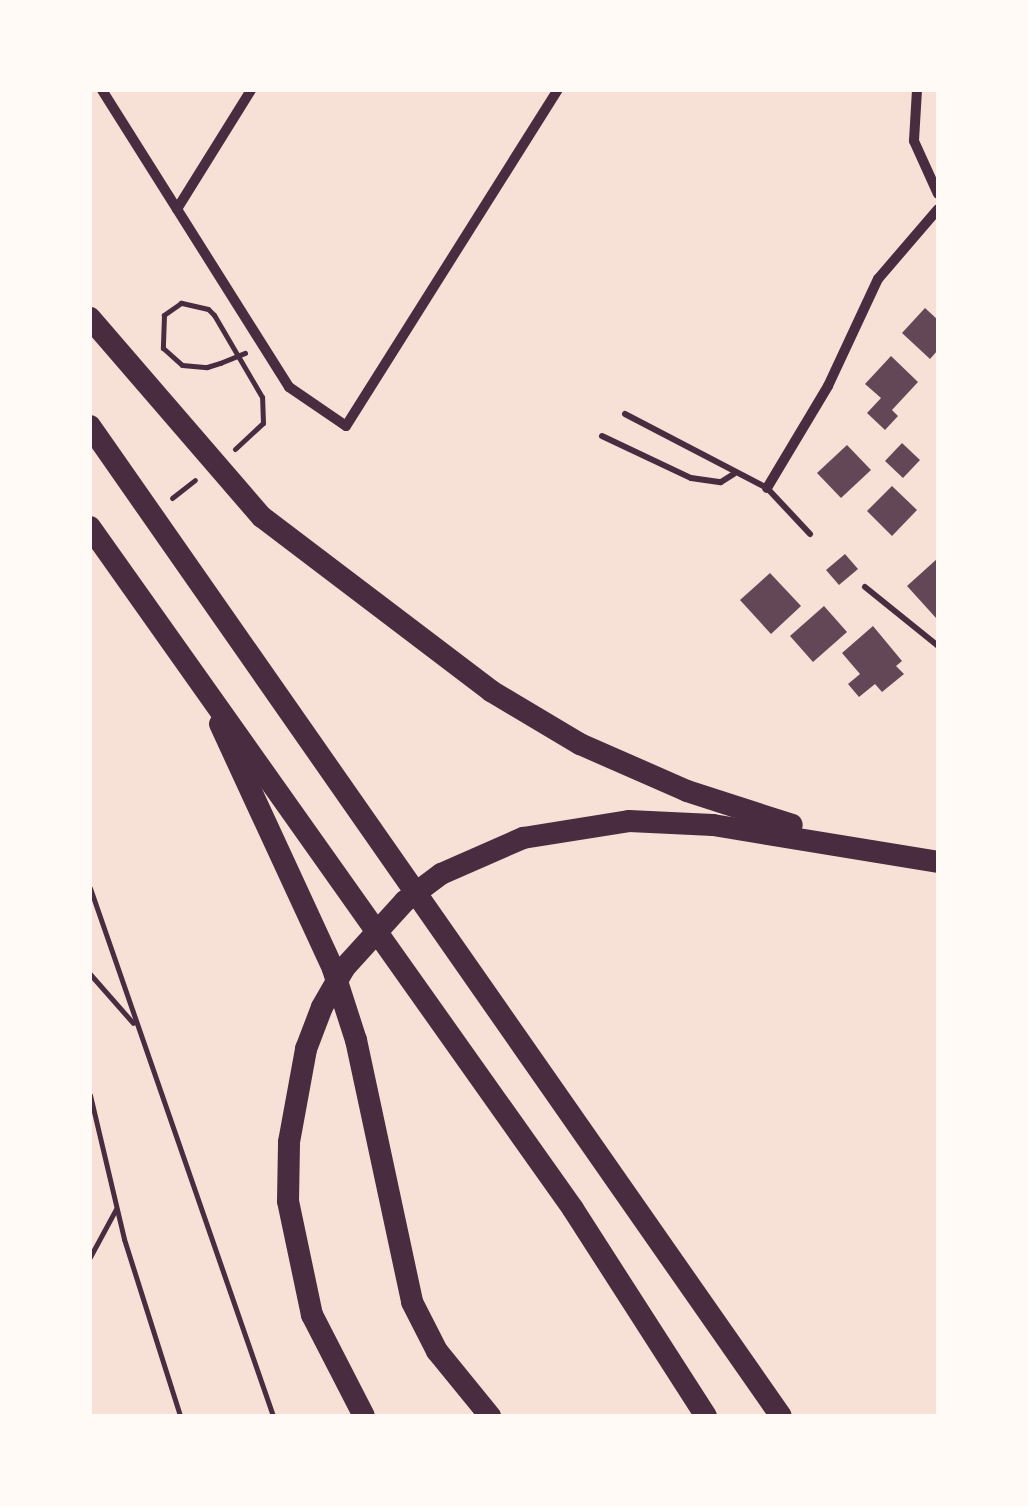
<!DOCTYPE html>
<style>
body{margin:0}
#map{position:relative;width:1028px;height:1506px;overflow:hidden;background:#f7e1d7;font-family:"Fira Sans Condensed",sans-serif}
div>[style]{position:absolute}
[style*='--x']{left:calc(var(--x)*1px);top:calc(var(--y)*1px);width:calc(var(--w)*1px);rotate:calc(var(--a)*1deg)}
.building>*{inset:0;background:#644757}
.path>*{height:5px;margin:-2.5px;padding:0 2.5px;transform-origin:2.5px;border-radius:2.5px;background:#4a2c40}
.service>*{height:6px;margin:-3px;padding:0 3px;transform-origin:3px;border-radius:3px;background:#4a2c40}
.minor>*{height:10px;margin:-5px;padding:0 5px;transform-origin:5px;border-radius:5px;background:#4a2c40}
.trunk>*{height:22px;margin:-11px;padding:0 11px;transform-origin:11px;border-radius:11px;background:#4a2c40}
span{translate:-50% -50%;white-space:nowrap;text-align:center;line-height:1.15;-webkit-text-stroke:8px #fffaf5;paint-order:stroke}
.frame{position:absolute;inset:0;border:92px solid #fffaf5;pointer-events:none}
</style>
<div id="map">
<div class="building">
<i style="clip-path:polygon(925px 308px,938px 320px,938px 350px,930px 359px,902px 333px)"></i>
<i style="clip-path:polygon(891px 356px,918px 382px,892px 410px,898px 416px,885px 430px,867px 413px,881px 398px,865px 384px)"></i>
<i style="clip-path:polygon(902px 443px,920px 460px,903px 478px,885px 461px)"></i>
<i style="clip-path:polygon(847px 445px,871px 470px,841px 498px,817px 473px)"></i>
<i style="clip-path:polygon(892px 486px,917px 510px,892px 536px,867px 511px)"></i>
<i style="clip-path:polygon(845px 554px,858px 569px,839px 585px,826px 570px)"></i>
<i style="clip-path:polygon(938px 558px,938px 616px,936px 618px,907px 586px)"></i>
<i style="clip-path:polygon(770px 573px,801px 606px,771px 634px,740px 600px)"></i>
<i style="clip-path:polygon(824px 606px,847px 632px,813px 662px,790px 636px)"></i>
<i style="clip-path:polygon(873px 626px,902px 661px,896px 666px,904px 674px,882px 692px,875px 684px,859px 697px,848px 684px,860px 674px,842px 653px)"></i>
</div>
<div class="path">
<i style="--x:235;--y:449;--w:38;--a:-43"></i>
<i style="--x:263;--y:423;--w:26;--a:-92"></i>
<i style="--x:262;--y:397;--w:95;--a:-120.3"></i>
<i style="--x:214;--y:315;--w:8;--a:-135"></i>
<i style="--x:208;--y:309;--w:28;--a:-167"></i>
<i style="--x:181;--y:303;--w:21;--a:145"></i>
<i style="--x:164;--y:315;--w:33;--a:92"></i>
<i style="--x:163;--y:348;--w:25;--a:42"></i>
<i style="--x:182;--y:365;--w:25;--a:5"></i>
<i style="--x:207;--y:367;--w:14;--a:-17"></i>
<i style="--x:220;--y:363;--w:27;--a:-22"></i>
<i style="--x:172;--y:498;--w:29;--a:-38"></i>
<i style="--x:90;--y:888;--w:559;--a:70.88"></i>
<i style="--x:90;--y:974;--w:65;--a:48.7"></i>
<i style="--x:90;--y:1095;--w:148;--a:76.7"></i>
<i style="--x:124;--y:1239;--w:186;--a:72.4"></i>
<i style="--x:90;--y:1257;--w:55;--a:-61.6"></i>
</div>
<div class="service">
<i style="--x:625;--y:414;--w:160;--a:27.5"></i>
<i style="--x:767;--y:488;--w:63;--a:46.9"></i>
<i style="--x:602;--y:436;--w:98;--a:25.3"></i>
<i style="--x:691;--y:478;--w:30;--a:8"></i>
<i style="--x:721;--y:482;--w:15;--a:-32"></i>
<i style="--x:865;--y:587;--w:94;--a:38.9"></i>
</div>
<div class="minor">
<i style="--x:102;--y:90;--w:351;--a:57.8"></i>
<i style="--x:289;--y:387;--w:69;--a:34.4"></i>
<i style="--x:346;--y:426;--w:397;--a:-57.8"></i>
<i style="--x:917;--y:90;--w:51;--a:93.4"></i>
<i style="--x:914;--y:141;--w:58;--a:65.6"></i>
<i style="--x:177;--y:209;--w:140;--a:-58.1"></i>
<i style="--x:767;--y:488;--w:119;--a:-59.1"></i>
<i style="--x:828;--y:386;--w:118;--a:-65"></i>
<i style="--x:878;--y:279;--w:92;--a:-49.4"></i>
</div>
<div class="trunk">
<i style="--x:90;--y:318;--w:263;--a:49.2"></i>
<i style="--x:262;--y:517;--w:288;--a:37.2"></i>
<i style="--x:491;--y:691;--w:104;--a:30.8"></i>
<i style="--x:580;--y:744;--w:117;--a:23.7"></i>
<i style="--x:687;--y:791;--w:110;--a:17.9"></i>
<i style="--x:90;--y:426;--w:1207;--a:55.09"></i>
<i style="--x:90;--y:527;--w:836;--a:54.69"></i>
<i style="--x:573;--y:1209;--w:246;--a:57.3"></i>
<i style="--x:220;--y:724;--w:270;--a:65.2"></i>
<i style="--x:333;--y:969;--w:75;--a:72.1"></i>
<i style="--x:356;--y:1040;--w:268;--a:77.9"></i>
<i style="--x:412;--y:1302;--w:55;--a:63"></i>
<i style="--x:437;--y:1351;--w:84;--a:50.8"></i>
<i style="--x:364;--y:1416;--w:114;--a:-117.2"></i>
<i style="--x:312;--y:1315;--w:116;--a:-101.9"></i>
<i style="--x:288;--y:1201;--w:59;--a:-89"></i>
<i style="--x:289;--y:1142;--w:95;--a:-79.6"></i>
<i style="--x:306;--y:1049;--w:45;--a:-69.1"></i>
<i style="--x:322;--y:1007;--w:46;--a:-60.1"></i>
<i style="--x:345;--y:967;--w:89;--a:-47.7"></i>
<i style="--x:405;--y:901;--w:45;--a:-36.9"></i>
<i style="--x:441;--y:874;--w:90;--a:-23.7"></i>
<i style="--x:523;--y:838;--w:107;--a:-9.1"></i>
<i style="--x:629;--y:821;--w:84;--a:2.7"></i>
<i style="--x:713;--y:825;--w:228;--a:9.3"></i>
</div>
<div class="frame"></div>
</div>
